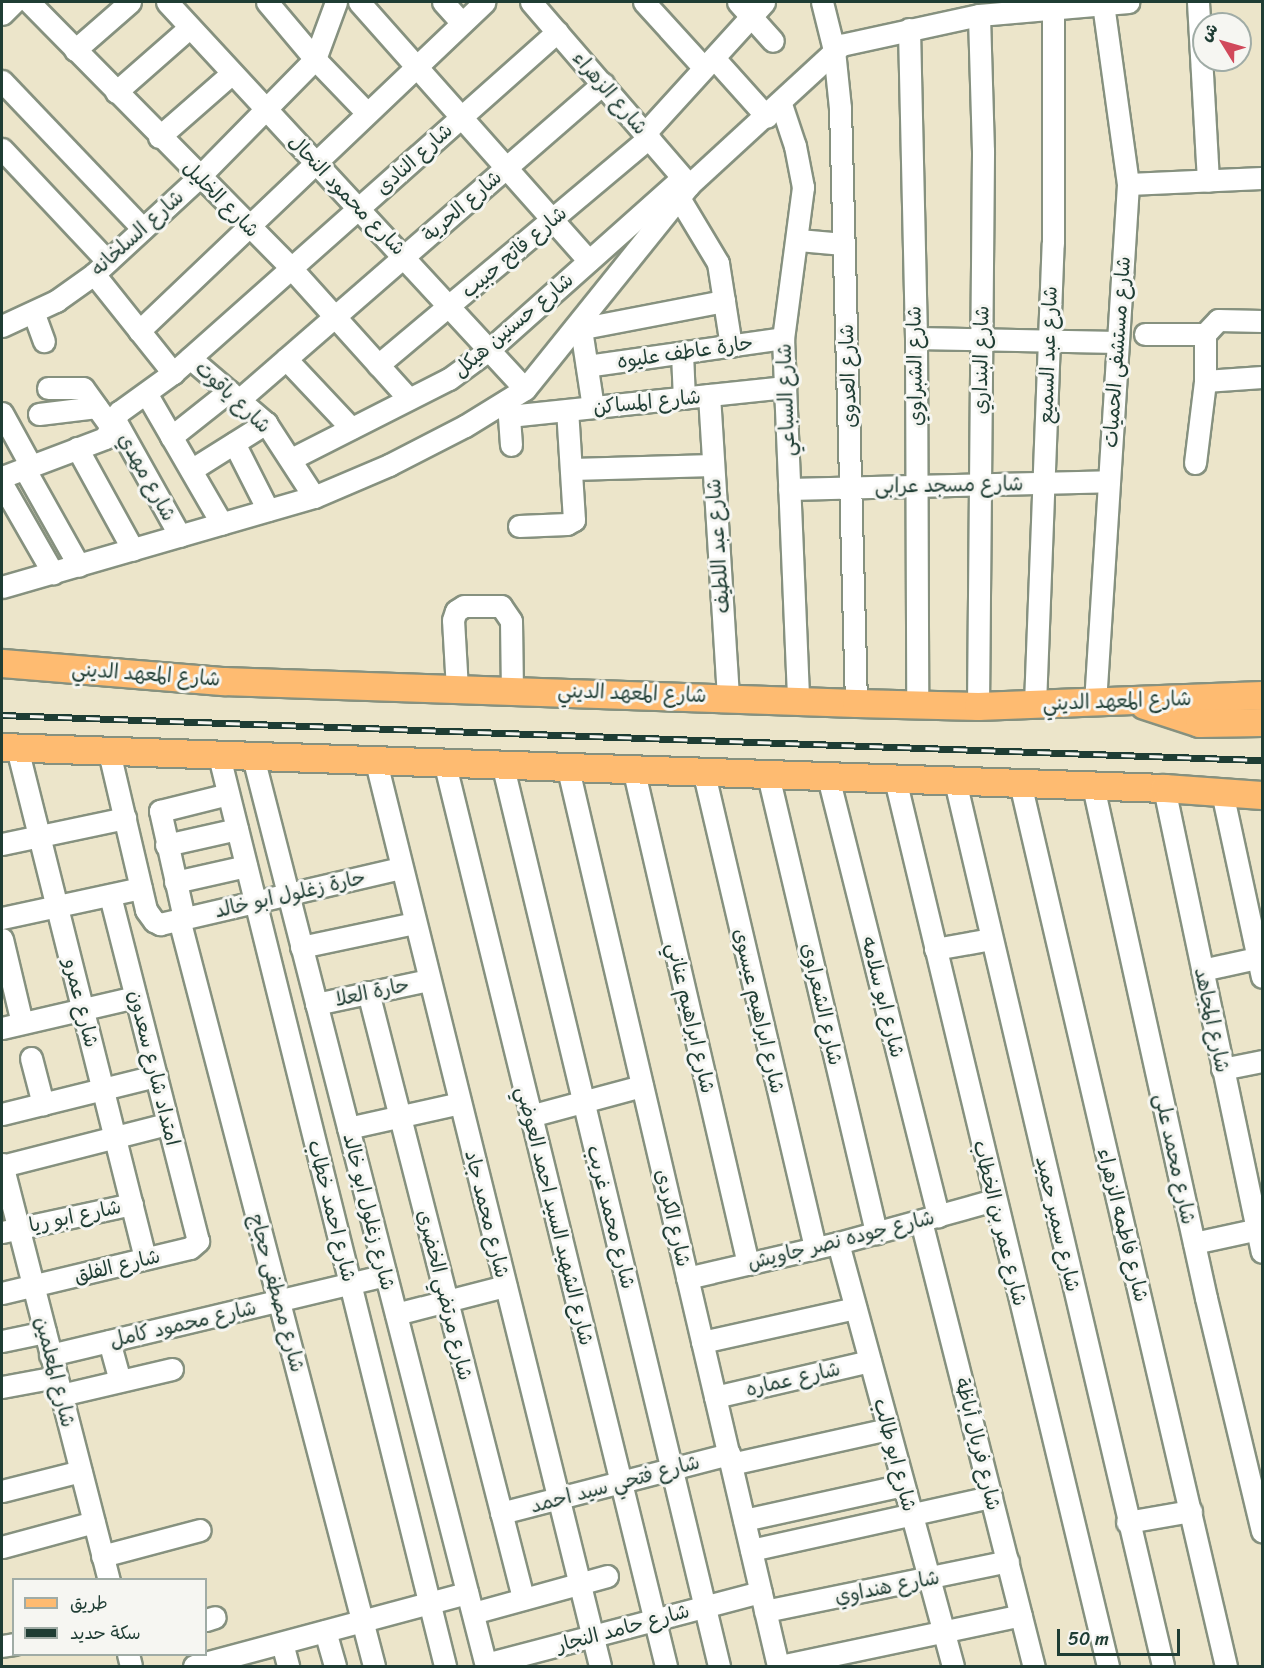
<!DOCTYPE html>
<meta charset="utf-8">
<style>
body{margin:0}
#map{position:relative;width:1264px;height:1668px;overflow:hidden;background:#ece5ca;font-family:Sriracha,"Playpen Sans Arabic",sans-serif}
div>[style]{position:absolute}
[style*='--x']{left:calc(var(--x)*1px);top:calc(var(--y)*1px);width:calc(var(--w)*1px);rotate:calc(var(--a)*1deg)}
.roads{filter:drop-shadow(2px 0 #86917f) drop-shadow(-2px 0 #86917f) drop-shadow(0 2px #86917f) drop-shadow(0 -2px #86917f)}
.minor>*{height:21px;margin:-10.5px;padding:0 10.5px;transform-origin:10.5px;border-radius:10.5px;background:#fff}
.major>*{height:27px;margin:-13.5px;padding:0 13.5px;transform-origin:13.5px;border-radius:13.5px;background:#febb71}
.rail>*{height:7px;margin-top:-3.5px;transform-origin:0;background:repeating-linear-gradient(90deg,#f6f6f2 0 14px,#1f3d34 0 28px);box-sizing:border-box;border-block:2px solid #1f3d34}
span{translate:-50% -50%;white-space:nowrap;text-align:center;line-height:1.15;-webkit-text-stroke:6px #f6f6f2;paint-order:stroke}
.street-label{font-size:20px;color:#1f3d34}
.frame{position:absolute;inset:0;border:3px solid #1f3d34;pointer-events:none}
.legend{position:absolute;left:12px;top:1578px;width:195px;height:78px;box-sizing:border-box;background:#f6f6f2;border:2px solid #a0aca6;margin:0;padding:8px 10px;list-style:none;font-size:18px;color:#1f3d34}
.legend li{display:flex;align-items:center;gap:12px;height:30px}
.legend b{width:30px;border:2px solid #a0aca6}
.north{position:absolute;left:1192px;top:12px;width:60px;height:60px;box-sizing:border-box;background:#f6f6f2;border:2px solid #a0aca6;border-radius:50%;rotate:307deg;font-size:16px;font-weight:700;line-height:24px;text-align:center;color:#1f3d34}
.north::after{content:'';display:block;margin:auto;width:21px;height:27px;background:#d1495b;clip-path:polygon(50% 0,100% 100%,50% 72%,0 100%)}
.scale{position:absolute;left:1057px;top:1629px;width:123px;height:27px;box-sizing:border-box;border:3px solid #1f3d34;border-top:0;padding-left:8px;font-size:18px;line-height:21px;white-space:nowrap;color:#1f3d34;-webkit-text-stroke:4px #f6f6f2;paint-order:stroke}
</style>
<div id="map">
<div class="roads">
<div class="minor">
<i style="--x:29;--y:2;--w:373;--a:45.4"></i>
<i style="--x:291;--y:268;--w:176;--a:48"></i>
<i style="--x:167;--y:2;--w:527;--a:47.23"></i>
<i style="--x:267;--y:2;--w:75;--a:49.9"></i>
<i style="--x:315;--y:59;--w:75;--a:46.1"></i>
<i style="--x:359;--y:2;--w:346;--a:48.4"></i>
<i style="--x:443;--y:2;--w:28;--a:48"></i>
<i style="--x:531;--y:2;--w:242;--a:49.2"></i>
<i style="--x:644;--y:2;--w:89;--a:47.7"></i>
<i style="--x:738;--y:2;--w:52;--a:48.1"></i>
<i style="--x:822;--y:2;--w:49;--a:76"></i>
<i style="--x:834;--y:50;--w:58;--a:84.1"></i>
<i style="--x:840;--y:108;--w:595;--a:88.46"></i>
<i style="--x:1198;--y:2;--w:179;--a:86.8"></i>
<i style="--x:2;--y:14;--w:17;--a:-45"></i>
<i style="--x:909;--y:29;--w:309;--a:88.7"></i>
<i style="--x:916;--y:338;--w:365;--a:89.8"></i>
<i style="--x:75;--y:50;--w:73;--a:-41.1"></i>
<i style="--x:714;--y:58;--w:79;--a:48.1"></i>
<i style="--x:2;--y:81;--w:204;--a:46.4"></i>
<i style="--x:116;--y:92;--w:98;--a:-41.3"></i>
<i style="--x:781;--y:104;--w:44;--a:71.6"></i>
<i style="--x:795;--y:146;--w:42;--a:79"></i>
<i style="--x:803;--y:187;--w:152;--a:97.5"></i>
<i style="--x:783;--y:338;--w:361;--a:87.6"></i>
<i style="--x:645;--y:133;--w:177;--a:-47.7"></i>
<i style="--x:159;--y:137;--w:97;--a:-41.2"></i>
<i style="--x:2;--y:149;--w:154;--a:46.8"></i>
<i style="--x:1128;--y:184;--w:134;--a:-2.6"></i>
<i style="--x:679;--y:198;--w:76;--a:59"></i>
<i style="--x:718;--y:263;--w:84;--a:81.1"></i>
<i style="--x:798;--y:240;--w:46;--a:5"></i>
<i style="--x:94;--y:274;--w:127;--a:51.4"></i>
<i style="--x:34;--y:314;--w:29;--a:70"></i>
<i style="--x:2;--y:326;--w:60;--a:-24.8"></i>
<i style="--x:56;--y:301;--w:47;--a:-35.4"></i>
<i style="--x:94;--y:274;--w:143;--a:-42.7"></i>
<i style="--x:199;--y:177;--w:165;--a:-45.5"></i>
<i style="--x:315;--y:59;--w:61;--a:-69.8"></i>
<i style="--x:581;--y:329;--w:79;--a:81.3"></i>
<i style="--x:573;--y:330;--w:154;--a:-10.9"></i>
<i style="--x:139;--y:331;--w:477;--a:-43.6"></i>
<i style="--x:1145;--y:334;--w:60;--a:0"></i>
<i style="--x:1205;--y:334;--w:19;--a:-47"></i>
<i style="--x:1218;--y:320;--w:44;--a:1.3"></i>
<i style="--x:916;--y:338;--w:202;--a:1.1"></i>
<i style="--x:682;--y:353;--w:45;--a:87.5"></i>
<i style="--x:190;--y:358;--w:100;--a:40.5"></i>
<i style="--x:266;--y:423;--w:88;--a:57"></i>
<i style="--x:286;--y:359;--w:95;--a:46.7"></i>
<i style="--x:378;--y:365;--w:354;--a:-40"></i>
<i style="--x:587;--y:366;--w:198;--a:-8.1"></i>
<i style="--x:1205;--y:381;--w:57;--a:-4"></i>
<i style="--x:48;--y:388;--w:35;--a:0"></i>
<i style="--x:83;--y:388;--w:48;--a:54.3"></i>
<i style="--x:146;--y:393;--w:151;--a:59.9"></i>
<i style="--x:709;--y:395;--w:302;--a:86.4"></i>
<i style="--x:240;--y:399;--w:481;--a:-41"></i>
<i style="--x:508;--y:403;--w:42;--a:85.9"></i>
<i style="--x:2;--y:413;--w:60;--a:61.3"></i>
<i style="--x:39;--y:414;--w:58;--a:-6.9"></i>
<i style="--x:509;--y:416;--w:278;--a:-6"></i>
<i style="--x:114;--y:418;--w:135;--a:60.8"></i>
<i style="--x:171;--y:437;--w:74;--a:-38.4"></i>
<i style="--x:234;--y:443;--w:75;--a:63.1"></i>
<i style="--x:77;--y:448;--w:116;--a:61.2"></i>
<i style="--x:291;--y:459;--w:177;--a:-26.9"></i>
<i style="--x:449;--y:379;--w:51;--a:-36.2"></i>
<i style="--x:490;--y:349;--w:257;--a:-41.7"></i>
<i style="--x:1195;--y:463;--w:83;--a:-83"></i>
<i style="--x:1205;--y:381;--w:47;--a:-90"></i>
<i style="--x:24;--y:468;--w:112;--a:60.7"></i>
<i style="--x:572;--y:469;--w:141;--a:-1.6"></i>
<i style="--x:191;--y:470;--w:89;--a:-32.1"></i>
<i style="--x:2;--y:477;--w:110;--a:-20.7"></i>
<i style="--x:105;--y:438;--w:30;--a:-62"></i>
<i style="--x:119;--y:412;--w:67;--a:-35.8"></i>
<i style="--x:173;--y:373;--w:514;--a:-41.61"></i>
<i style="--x:2;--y:484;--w:103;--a:60.2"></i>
<i style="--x:789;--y:489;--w:320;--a:-1.4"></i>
<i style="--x:519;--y:526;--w:48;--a:-2.4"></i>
<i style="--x:567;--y:524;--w:8;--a:-30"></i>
<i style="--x:574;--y:520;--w:110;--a:-93.6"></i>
<i style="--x:2;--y:587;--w:325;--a:-16.1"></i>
<i style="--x:314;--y:497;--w:82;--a:-23.1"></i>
<i style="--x:389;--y:465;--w:85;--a:-27.2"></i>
<i style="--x:465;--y:426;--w:70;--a:-31.7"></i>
<i style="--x:525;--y:389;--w:262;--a:-51.2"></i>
<i style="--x:689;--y:185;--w:207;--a:-42.6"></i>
<i style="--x:841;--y:45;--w:141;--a:-12.3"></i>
<i style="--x:979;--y:15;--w:150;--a:-5"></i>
<i style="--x:457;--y:689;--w:69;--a:-93.3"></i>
<i style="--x:453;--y:620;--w:9;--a:-72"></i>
<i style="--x:456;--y:611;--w:9;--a:-32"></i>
<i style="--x:464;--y:606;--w:37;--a:0"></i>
<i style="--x:501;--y:606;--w:18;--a:56"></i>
<i style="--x:511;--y:621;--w:69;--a:89.2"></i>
<i style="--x:1095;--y:703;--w:520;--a:-86.36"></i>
<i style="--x:1128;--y:184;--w:183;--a:-97.9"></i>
<i style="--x:1035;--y:704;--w:461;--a:-87.8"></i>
<i style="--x:1053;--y:243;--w:237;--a:-90"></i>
<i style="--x:978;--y:706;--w:555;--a:-89.48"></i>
<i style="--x:983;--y:151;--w:136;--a:-91.7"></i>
<i style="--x:17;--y:748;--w:526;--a:75.91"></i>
<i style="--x:109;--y:752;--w:162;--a:76.8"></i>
<i style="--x:146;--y:910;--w:14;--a:54"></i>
<i style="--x:154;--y:921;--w:7;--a:27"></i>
<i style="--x:160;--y:924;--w:247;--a:-13.1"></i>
<i style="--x:219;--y:756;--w:938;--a:76.05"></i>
<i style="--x:253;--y:757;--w:938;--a:75.62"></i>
<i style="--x:376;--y:762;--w:931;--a:76.08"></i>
<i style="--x:445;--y:765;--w:928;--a:76.22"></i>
<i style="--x:503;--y:767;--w:925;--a:76.49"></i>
<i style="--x:568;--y:769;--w:921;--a:76.82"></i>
<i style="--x:634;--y:772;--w:505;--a:76.95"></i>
<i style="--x:704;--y:774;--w:487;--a:76.8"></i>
<i style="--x:768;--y:775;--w:471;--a:76.7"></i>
<i style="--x:828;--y:777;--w:453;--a:75.9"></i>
<i style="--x:895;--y:779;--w:912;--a:76.5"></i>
<i style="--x:955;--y:781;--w:909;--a:76.77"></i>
<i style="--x:1020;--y:783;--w:907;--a:76.87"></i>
<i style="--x:1093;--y:786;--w:524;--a:77.55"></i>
<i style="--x:1206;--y:1298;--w:240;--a:76.5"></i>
<i style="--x:1164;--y:788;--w:474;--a:78.1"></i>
<i style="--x:1222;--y:792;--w:189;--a:77.8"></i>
<i style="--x:2;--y:844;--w:126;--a:-11.9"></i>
<i style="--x:166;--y:845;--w:73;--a:-12.7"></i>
<i style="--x:175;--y:882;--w:73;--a:-12.7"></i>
<i style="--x:2;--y:918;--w:142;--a:-12.2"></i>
<i style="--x:184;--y:918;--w:110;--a:-102.6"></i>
<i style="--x:160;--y:811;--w:70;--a:-14"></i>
<i style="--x:179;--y:919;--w:772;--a:75.37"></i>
<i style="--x:2;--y:939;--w:86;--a:76.6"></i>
<i style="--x:301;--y:947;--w:116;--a:-11.9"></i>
<i style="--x:935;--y:949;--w:57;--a:-10.1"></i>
<i style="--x:1202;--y:970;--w:56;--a:-12.3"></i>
<i style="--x:368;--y:992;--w:626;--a:75.65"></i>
<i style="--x:316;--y:1004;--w:115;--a:-12.1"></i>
<i style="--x:2;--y:1028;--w:137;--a:-13.1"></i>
<i style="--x:31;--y:1058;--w:48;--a:75.4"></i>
<i style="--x:1222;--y:1069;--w:41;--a:-11.3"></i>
<i style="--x:2;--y:1114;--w:159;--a:-13.9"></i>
<i style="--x:530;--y:1116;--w:116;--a:-15"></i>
<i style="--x:348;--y:1128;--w:115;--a:-12.6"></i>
<i style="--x:2;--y:1164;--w:430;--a:75.6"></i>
<i style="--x:2;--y:1166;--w:170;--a:-14.3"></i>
<i style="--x:921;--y:1221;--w:459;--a:75.8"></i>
<i style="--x:2;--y:1232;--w:133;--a:-12.2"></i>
<i style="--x:838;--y:1243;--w:438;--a:74.8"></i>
<i style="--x:1194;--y:1243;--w:66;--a:-12.3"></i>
<i style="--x:687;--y:1278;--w:155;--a:-13.1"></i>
<i style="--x:838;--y:1243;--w:162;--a:-15.4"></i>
<i style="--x:2;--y:1293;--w:193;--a:-13.5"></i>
<i style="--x:190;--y:1248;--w:11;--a:-41"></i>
<i style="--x:198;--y:1241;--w:357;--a:-104.3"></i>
<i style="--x:396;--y:1314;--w:113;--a:-14.4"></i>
<i style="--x:2;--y:1341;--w:44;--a:-11.8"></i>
<i style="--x:109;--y:1341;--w:41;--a:74.6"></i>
<i style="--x:702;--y:1342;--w:157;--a:-12.5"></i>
<i style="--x:50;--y:1355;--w:345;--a:-13.4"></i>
<i style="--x:2;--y:1387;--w:55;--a:-10.5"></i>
<i style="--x:61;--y:1395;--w:114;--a:-13.2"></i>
<i style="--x:715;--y:1397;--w:159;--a:-13.1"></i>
<i style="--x:731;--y:1464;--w:161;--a:-12.6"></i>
<i style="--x:2;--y:1491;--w:81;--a:-14.2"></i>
<i style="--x:501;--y:1513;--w:236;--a:-14.5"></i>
<i style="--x:744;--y:1520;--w:163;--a:-12.4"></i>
<i style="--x:1127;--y:1522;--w:65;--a:-9.8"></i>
<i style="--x:2;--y:1547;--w:95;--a:-15.2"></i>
<i style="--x:751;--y:1550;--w:246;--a:-12.5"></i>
<i style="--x:102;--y:1556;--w:101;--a:-14.9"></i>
<i style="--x:765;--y:1611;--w:248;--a:-11.6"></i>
<i style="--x:473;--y:1613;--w:139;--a:-15.4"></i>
<i style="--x:206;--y:1620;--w:9;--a:-18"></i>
<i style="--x:325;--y:1631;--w:36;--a:74"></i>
<i style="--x:282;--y:1643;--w:24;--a:75"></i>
<i style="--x:2;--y:1646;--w:12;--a:-9"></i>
<i style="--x:128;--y:1654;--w:12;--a:76"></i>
<i style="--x:486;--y:1664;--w:284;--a:-14.7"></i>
<i style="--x:194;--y:1666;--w:283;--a:-15"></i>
<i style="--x:780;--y:1666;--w:246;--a:-11.9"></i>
</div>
<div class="major">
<i style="--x:2;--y:663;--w:222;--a:4.7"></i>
<i style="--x:223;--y:681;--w:633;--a:1.99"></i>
<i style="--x:856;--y:703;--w:122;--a:1.4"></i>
<i style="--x:978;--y:706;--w:284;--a:-2.2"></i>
<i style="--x:1144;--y:705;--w:58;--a:18.1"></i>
<i style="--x:1199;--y:723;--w:63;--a:-0.9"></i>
<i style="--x:2;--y:747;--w:1163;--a:2.02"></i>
<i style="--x:1164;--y:788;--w:98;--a:4.1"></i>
</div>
</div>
<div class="rail">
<i style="--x:2;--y:715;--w:1261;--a:2.05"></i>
</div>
<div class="street-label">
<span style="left:610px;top:93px;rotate:49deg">شارع الزهراء</span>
<span style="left:414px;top:159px;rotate:-42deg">شارع النادى</span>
<span style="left:347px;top:195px;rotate:46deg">شارع محمود النحال</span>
<span style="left:221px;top:199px;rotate:45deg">شارع الخليل</span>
<span style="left:462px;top:206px;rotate:-41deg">شارع الحرية</span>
<span style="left:137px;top:233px;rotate:-42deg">شارع السلخانه</span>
<span style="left:514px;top:252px;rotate:-40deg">شارع فاتح حبيب</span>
<span style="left:513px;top:325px;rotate:-40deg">شارع حسنين هيكل</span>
<span style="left:685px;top:352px;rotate:-8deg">حارة عاطف عليوه</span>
<span style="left:1117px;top:352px;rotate:-86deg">شارع مستشفى الحميات</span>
<span style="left:1048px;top:355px;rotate:-88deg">شارع عبد السميع</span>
<span style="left:981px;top:360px;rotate:-89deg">شارع البنداري</span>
<span style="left:915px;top:366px;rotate:-91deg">شارع الشبراوي</span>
<span style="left:848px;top:376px;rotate:-92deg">شارع العدوى</span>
<span style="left:233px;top:397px;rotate:43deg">شارع ياقوت</span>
<span style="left:786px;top:400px;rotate:-92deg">شارع السباعي</span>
<span style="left:647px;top:402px;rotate:-6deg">شارع المساكن</span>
<span style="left:147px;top:477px;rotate:61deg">شارع مهدي</span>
<span style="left:949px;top:485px;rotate:-1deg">شارع مسجد عرابى</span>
<span style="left:718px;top:546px;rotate:-94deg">شارع عبد اللطيف</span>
<span style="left:146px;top:674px;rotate:4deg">شارع المعهد الديني</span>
<span style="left:632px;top:693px;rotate:2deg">شارع المعهد الديني</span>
<span style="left:1117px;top:701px;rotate:-2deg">شارع المعهد الديني</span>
<span style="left:290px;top:894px;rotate:-13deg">حارة زغلول ابو خالد</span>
<span style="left:372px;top:992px;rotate:-12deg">حارة العلا</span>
<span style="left:883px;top:997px;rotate:76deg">شارع ابو سلامه</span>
<span style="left:81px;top:1003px;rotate:76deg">شارع عمرو</span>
<span style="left:822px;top:1004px;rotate:77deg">شارع الشعراوى</span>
<span style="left:759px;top:1011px;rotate:77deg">شارع ابراهيم عيسوى</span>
<span style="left:691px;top:1018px;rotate:77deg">شارع ابراهيم عناني</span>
<span style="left:1212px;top:1020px;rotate:78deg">شارع المجاهد</span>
<span style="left:154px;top:1068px;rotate:76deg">امتداد شارع سعدون</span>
<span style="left:1175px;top:1159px;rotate:78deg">شارع محمد على</span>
<span style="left:332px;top:1211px;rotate:76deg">شارع احمد خطاب</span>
<span style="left:369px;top:1212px;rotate:76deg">شارع زغلول ابو خالد</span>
<span style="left:487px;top:1214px;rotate:76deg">شارع محمد جاد</span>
<span style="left:75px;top:1216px;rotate:-12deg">شارع ابو ريا</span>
<span style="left:555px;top:1216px;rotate:76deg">شارع الشهيد السيد احمد العوضي</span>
<span style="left:611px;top:1217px;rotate:76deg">شارع محمد غريب</span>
<span style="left:673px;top:1218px;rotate:77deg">شارع الكردى</span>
<span style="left:1000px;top:1223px;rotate:76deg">شارع عمر بن الخطاب</span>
<span style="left:1058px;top:1224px;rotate:77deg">شارع سمير حميد</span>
<span style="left:1123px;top:1225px;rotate:76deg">شارع فاطمه الزهراء</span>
<span style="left:841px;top:1240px;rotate:-14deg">شارع جوده نصر جاويش</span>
<span style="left:117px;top:1266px;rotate:-14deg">شارع الفلق</span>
<span style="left:277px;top:1293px;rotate:75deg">شارع مصطفى حجاج</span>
<span style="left:445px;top:1295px;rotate:76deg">شارع مرتضي الخضرى</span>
<span style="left:183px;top:1324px;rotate:-13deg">شارع محمود كامل</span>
<span style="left:55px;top:1372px;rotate:76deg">شارع المعلمين</span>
<span style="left:793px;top:1379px;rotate:-13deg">شارع عماره</span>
<span style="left:978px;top:1444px;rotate:76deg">شارع فريال أباظة</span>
<span style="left:895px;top:1455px;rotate:75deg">شارع ابو طالب</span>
<span style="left:615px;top:1484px;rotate:-15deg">شارع فتحي سيد احمد</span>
<span style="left:887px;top:1587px;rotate:-11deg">شارع هنداوي</span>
<span style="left:623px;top:1628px;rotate:-15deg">شارع حامد النجار</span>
</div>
<div class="frame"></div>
<ul class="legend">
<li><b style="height:8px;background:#febb71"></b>طريق</li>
<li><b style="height:8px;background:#1f3d34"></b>سكة حديد</li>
</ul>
<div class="north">ش</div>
<div class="scale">50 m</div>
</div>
